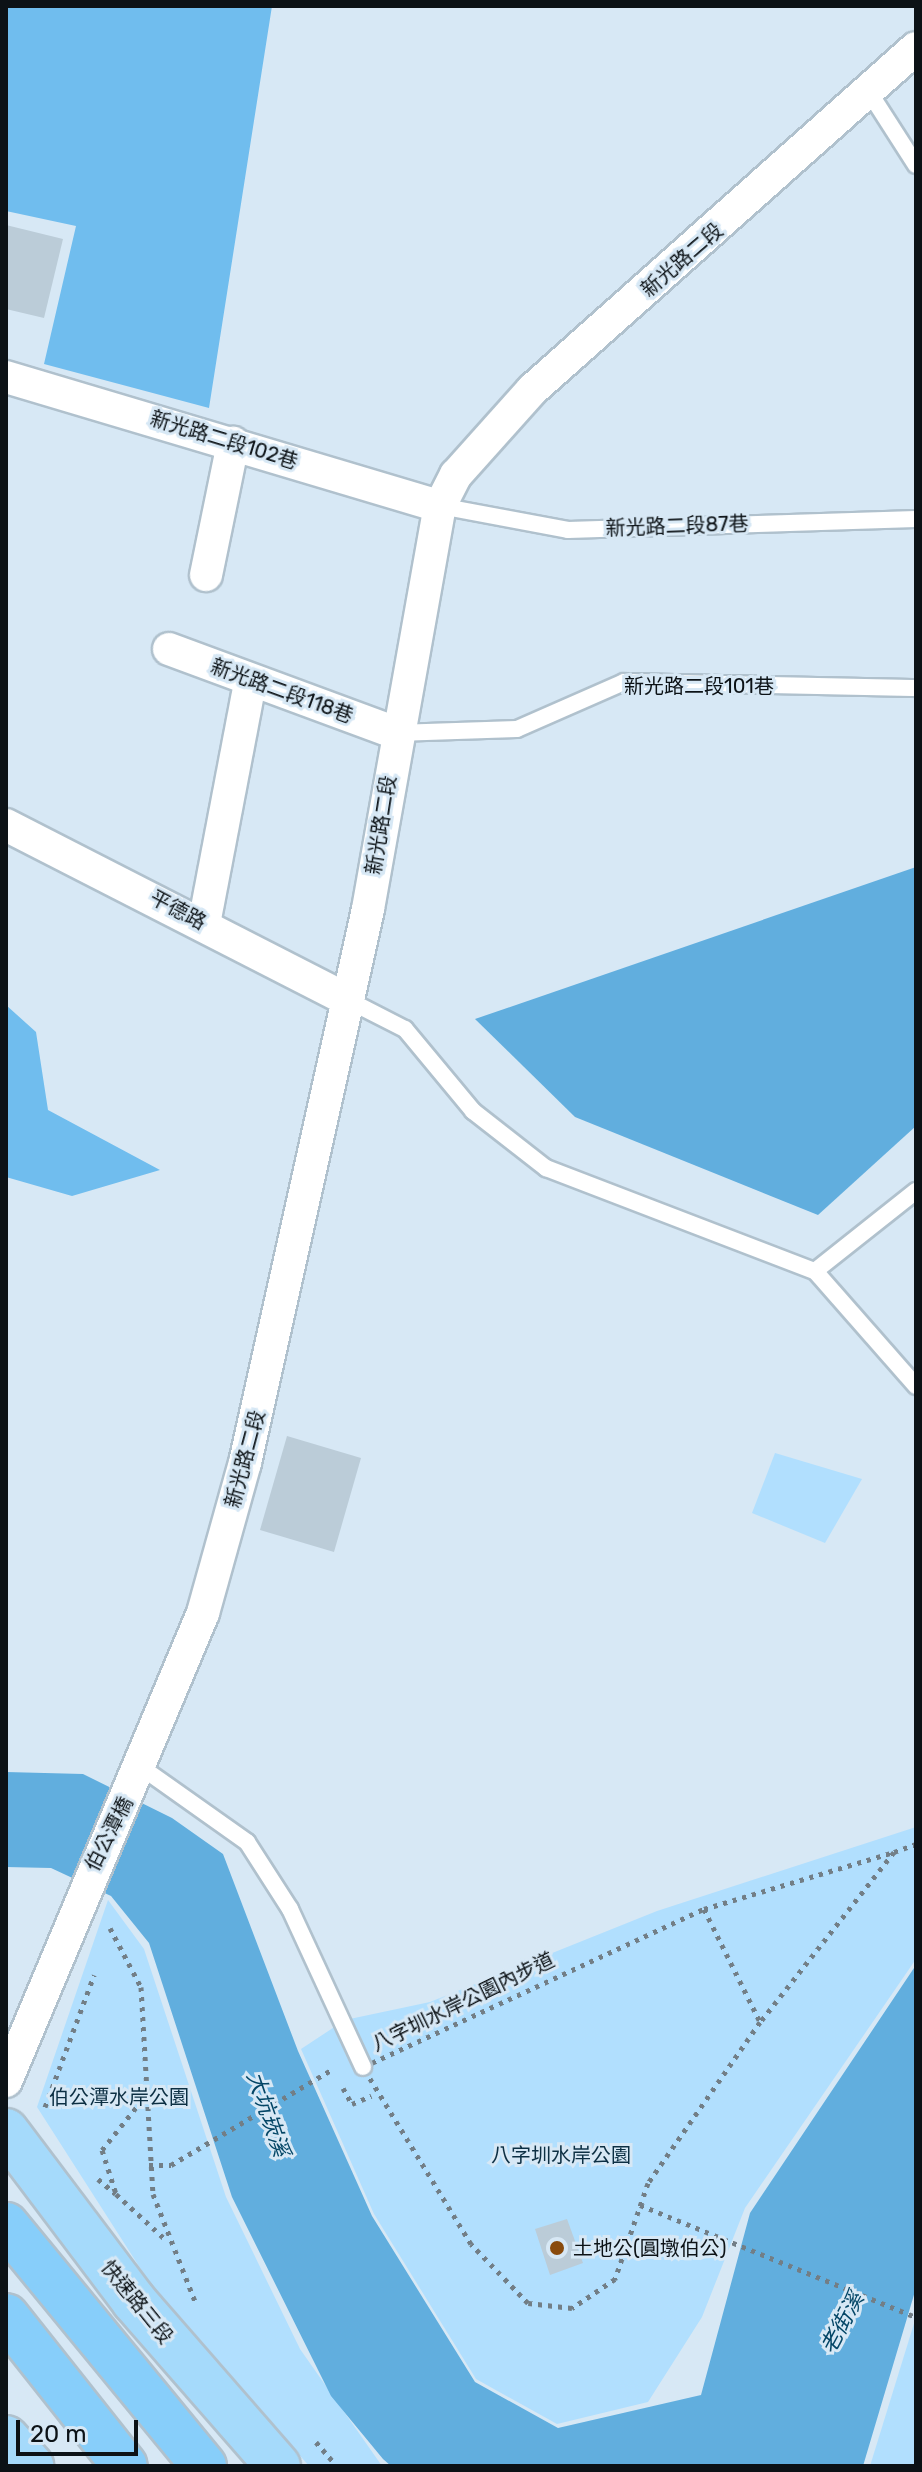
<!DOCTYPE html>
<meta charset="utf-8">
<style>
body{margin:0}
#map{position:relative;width:922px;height:2472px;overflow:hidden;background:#d7e8f5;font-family:Rubik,"Noto Sans TC",sans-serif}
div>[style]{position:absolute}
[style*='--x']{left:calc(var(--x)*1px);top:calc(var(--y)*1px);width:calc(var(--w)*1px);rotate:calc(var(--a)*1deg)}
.green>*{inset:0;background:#b1dffe}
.forest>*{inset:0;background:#70bdee}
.water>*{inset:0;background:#61aede}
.building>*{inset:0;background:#bbccd8}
.path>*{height:5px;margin-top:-2.5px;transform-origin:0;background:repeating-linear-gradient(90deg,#727e86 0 4px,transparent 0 10px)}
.roads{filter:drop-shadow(2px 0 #b0c1cd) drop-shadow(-2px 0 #b0c1cd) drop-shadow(0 2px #b0c1cd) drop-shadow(0 -2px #b0c1cd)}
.service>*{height:16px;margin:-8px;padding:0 8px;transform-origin:8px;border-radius:8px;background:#fff}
.minor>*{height:32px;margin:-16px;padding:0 16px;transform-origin:16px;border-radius:16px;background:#fff}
.primary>*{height:44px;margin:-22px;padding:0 22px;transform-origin:22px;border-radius:22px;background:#a5dafb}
.trunk>*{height:44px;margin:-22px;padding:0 22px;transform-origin:22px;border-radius:22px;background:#87cefa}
.dots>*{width:22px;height:22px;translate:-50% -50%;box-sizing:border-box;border:4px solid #d7e8f5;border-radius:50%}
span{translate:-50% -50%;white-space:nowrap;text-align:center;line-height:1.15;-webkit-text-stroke:6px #d7e8f5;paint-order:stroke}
.street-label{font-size:20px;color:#0c1216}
.park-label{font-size:20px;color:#0c2f43}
.poi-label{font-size:20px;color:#0c1216}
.left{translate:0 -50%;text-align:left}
.water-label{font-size:22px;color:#044666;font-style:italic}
.frame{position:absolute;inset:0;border:8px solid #0c1216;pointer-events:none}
.scale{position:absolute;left:16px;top:2420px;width:122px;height:36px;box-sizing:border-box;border:4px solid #0c1216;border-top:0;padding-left:10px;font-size:24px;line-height:28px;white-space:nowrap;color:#0c1216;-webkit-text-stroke:6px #d7e8f5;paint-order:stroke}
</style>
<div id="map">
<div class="green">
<i style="clip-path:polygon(775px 1453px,862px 1479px,825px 1543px,752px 1513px)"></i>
<i style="clip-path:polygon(916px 1827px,916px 1959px,745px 2208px,702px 2317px,648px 2402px,557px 2424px,476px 2379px,374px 2214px,301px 2049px,345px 2020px,430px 2002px,657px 1911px)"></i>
<i style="clip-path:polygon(108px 1900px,144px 1949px,226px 2197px,300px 2349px,382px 2466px,309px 2466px,151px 2285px,37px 2107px)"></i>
<i style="clip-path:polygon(916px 2317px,916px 2466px,870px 2466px)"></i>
</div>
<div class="forest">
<i style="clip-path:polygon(6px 6px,272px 6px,209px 408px,44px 364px,76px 226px,6px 211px)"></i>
<i style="clip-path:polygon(6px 1005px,36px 1032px,48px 1110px,160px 1170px,72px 1196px,6px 1177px)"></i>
</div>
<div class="water">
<i style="clip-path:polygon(916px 867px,916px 1126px,818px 1215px,575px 1117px,475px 1019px)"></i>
<i style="clip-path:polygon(6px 1772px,83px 1774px,172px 1818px,223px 1854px,298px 2051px,372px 2216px,475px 2382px,558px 2428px,701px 2395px,750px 2213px,916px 1965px,916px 2288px,863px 2466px,391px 2466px,383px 2459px,331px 2396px,232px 2197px,149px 1943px,111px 1896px,51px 1868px,6px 1867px)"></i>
</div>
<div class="building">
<i style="clip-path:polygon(6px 225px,63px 239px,44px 318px,6px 309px)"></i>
<i style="clip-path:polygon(287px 1436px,361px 1458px,334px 1552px,260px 1530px)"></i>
<i style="clip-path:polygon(567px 2219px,583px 2263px,550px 2275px,535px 2229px)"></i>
</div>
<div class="path">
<i style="--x:894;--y:1852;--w:216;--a:128.2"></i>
<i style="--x:760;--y:2022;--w:196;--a:124.8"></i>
<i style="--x:648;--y:2183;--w:102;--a:109"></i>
<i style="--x:615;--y:2279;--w:52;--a:146"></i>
<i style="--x:572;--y:2308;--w:44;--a:-173.5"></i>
<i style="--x:528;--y:2303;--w:82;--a:-134"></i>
<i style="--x:471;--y:2244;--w:207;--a:-121.4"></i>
<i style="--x:363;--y:2067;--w:376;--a:-24.9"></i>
<i style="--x:704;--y:1909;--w:198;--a:-16.7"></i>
<i style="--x:894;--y:1852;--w:23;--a:-20"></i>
<i style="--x:704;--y:1909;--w:126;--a:63.6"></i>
<i style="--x:110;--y:1928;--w:67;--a:62.3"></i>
<i style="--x:141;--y:1987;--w:207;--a:86.7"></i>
<i style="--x:153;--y:2194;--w:118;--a:68.6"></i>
<i style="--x:343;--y:2088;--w:18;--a:61"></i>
<i style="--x:352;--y:2104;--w:21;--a:-23"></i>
<i style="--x:142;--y:2100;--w:64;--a:128.7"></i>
<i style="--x:102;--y:2150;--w:46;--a:72.3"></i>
<i style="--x:116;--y:2194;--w:67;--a:42.6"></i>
<i style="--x:45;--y:2107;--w:141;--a:-69.6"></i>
<i style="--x:149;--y:2165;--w:22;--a:0"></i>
<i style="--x:171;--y:2165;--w:186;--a:-30.7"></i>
<i style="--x:98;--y:2179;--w:23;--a:40"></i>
<i style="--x:640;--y:2205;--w:298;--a:22.1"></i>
<i style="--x:316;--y:2442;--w:32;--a:49"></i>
</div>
<div class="roads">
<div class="service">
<i style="--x:871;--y:95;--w:83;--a:57.3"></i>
<i style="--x:440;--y:506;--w:130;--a:10.6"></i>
<i style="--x:568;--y:530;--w:348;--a:-1.8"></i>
<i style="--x:396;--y:733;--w:121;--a:-1.9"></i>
<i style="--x:517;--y:729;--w:117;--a:-23.7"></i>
<i style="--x:624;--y:682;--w:292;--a:1.2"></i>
<i style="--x:348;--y:1000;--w:64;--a:27"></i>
<i style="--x:405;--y:1029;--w:107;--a:50.3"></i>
<i style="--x:473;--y:1111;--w:93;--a:38"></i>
<i style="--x:546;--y:1168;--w:288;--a:21"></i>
<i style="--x:815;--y:1271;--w:129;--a:-38.4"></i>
<i style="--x:815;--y:1271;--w:153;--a:48.7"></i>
<i style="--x:141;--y:1767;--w:130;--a:35.3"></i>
<i style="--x:247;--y:1842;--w:80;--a:57.3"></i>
<i style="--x:290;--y:1909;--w:174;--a:65.2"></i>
</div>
<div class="minor">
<i style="--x:6;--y:377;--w:453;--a:16.6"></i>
<i style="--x:206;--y:575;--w:135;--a:-78.4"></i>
<i style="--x:169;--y:649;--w:242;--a:20.3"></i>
<i style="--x:6;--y:825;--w:384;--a:27.1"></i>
<i style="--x:204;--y:924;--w:235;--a:-79.2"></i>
<i style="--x:6;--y:2081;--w:508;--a:-67.17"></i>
<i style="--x:203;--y:1613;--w:156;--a:-74.4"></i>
<i style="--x:245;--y:1463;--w:567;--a:-77.48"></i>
<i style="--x:368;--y:909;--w:409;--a:-79.9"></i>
<i style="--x:440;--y:506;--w:35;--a:-63"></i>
<i style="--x:456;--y:475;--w:114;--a:-48.2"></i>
<i style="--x:532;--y:390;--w:514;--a:-41.69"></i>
</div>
<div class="primary">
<i style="--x:6;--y:2131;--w:213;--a:53"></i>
<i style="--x:134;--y:2301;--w:219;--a:48.9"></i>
<i style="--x:6;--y:2438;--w:38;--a:48"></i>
</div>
<div class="trunk">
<i style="--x:6;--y:2225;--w:312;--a:50.6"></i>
<i style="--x:6;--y:2316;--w:191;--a:51.6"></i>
</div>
</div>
<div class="dots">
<i style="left:557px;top:2248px;background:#894b0d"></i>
</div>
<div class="street-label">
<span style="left:682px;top:260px;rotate:-41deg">新光路二段</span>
<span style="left:224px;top:440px;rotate:17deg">新光路二段102巷</span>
<span style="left:677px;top:526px;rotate:-2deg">新光路二段87巷</span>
<span style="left:699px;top:686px">新光路二段101巷</span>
<span style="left:282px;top:691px;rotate:20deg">新光路二段118巷</span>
<span style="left:381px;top:825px;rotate:-81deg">新光路二段</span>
<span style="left:178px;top:910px;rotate:28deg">平德路</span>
<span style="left:245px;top:1459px;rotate:-75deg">新光路二段</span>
<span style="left:109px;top:1834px;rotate:-63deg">伯公潭橋</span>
<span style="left:463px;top:2002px;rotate:-26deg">八字圳水岸公園內步道</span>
<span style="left:137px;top:2302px;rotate:51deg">快速路三段</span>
</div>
<div class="park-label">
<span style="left:119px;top:2097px">伯公潭水岸公園</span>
<span style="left:561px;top:2155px">八字圳水岸公園</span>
</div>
<div class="poi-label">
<span class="left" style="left:573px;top:2248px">土地公(圓墩伯公)</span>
</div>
<div class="water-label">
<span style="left:268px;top:2114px;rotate:71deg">大坑崁溪</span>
<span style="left:842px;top:2323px;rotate:-62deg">老街溪</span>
</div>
<div class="frame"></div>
<div class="scale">20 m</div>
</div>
